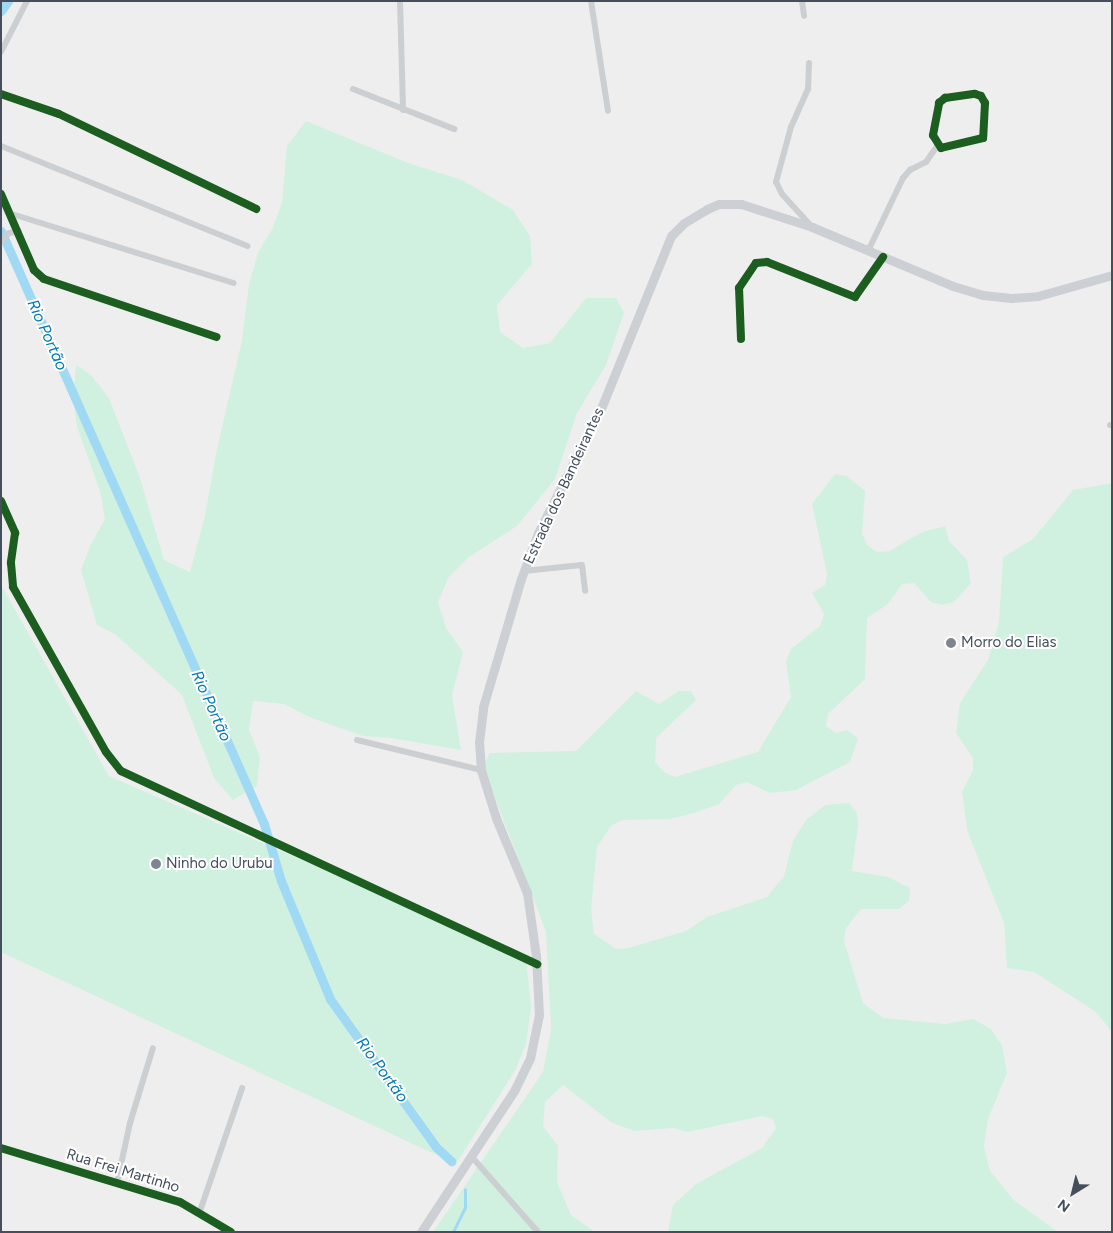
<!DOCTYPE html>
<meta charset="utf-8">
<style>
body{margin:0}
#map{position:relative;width:1113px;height:1233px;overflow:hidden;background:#efeeee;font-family:Figtree,sans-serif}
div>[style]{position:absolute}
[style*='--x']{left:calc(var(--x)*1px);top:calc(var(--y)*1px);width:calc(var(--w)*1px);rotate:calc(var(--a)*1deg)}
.green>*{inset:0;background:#d0f1e0}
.stream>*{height:2.5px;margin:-1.25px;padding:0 1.25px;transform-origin:1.25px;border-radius:1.25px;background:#a0d9f3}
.canal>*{height:9px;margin:-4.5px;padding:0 4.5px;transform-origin:4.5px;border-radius:4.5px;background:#a0d9f3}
.minor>*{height:6px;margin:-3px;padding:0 3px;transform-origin:3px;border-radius:3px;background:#cccfd2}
.secondary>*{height:9px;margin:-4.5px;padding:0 4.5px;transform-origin:4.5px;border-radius:4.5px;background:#cccfd4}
.cycleway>*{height:8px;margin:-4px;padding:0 4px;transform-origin:4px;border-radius:4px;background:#1b5e20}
.dots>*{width:14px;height:14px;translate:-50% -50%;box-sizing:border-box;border:2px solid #fff;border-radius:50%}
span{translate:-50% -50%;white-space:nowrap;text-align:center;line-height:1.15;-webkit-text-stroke:4px #fff;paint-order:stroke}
.street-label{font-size:15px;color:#444e5d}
.poi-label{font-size:15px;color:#444e5d}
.left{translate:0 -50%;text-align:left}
.water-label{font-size:16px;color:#007ab3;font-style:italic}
.frame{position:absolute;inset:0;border:2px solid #444e5d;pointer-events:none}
.north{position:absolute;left:1048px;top:1168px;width:50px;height:50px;-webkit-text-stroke:4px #fff;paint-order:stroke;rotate:216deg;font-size:14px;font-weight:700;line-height:20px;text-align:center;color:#444e5d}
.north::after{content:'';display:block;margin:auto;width:18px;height:22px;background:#444e5d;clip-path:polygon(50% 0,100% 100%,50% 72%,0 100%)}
</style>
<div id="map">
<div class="green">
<i style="clip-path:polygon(306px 121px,408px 163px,462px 180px,513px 210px,530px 236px,532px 264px,497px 305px,500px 332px,523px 348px,550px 343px,586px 298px,616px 298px,624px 313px,606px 365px,577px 413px,555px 479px,517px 526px,469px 557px,449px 577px,438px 602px,446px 628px,463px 652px,452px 695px,461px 750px,391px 738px,363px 736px,309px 717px,284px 704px,253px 701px,249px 730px,260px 757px,257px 786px,233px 800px,214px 778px,182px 695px,115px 634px,97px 625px,81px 570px,91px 544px,105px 519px,100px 491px,77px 427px,73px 395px,76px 365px,91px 375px,109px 398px,140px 478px,164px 560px,190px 572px,205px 516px,216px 454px,242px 340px,249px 284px,258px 253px,272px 229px,282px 203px,287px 146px)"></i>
<i style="clip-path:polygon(835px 474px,847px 476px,865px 491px,862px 533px,867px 545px,877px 552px,889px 551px,922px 532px,945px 526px,949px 541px,967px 560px,971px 583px,954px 602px,942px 605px,931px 602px,914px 583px,902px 584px,888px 604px,867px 618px,865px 679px,828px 714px,826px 726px,836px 733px,848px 730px,858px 739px,850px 762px,796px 790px,770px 793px,747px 782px,736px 785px,719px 804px,694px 813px,670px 819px,622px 820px,611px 826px,597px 847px,591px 909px,594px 934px,616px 949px,628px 948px,686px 931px,707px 917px,767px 897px,784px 876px,793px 841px,806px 820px,825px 805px,849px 803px,857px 813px,858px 825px,852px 871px,888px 877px,910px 888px,909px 901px,899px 909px,861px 909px,846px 928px,844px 941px,863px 1003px,883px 1018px,945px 1024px,973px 1019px,991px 1029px,1002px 1046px,1007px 1073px,988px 1119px,984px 1146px,990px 1171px,1015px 1201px,1058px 1232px,668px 1232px,673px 1205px,696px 1184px,762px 1148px,776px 1128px,773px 1119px,762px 1116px,688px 1132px,673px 1128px,635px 1131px,612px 1123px,563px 1085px,545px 1102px,543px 1126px,558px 1146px,557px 1182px,571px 1215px,595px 1232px,433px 1232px,543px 1072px,551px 1029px,546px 932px,483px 766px,490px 753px,576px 751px,636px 691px,659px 704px,679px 691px,691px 691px,696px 700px,656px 738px,655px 762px,664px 772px,675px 777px,758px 752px,791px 697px,786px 661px,791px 649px,820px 626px,824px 614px,812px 593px,825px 585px,827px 574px,812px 504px)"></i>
<i style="clip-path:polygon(1112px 483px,1112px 1032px,1096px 1012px,1034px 972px,1007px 968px,1004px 923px,967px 830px,962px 792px,973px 770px,973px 758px,956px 733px,960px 703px,988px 660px,999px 622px,1003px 557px,1033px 539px,1073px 490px)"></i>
<i style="clip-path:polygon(1px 585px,109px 776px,526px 958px,531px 1007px,526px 1044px,516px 1069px,456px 1164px,1px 952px)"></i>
</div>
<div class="stream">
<i style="--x:453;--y:1232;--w:28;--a:-64"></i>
<i style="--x:465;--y:1207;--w:17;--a:-90"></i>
</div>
<div class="canal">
<i style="--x:1;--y:11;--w:12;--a:-55"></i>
<i style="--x:1;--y:231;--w:649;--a:66.08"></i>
<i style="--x:264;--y:824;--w:59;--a:73.4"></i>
<i style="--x:281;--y:881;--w:128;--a:67.4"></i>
<i style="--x:330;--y:999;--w:182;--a:54.4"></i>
<i style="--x:436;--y:1147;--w:21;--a:43"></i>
</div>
<div class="minor">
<i style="--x:400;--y:1;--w:109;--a:88.4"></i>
<i style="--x:591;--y:1;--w:111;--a:81.2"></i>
<i style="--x:802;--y:1;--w:15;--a:82"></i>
<i style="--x:1;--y:52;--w:57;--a:-63"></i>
<i style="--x:809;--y:63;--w:26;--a:92"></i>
<i style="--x:808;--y:89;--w:42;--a:114.1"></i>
<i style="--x:791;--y:127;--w:57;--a:105.3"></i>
<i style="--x:776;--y:182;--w:13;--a:63"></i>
<i style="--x:782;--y:194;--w:43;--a:47.8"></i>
<i style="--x:353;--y:89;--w:109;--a:21.6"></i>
<i style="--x:1;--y:94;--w:61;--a:19"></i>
<i style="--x:59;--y:114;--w:219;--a:25.7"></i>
<i style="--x:975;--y:94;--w:6;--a:18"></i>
<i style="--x:981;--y:96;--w:8;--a:60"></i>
<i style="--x:985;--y:103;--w:35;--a:93"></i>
<i style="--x:983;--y:138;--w:43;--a:166.6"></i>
<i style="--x:941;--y:148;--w:15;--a:-122"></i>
<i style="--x:933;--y:135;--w:33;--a:-79"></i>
<i style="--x:939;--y:103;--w:8;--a:-40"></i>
<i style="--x:945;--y:98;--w:30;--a:-8"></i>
<i style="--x:1;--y:146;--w:266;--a:22.1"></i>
<i style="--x:1;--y:194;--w:83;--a:66.5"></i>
<i style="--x:34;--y:270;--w:13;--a:42"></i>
<i style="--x:44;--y:279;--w:182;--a:18.6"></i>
<i style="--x:12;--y:214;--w:232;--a:17.3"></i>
<i style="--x:1;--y:242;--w:12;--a:-48"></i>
<i style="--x:9;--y:233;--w:10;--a:-11"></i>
<i style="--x:868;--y:251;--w:81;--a:-64.4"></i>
<i style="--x:903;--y:178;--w:11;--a:-49"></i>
<i style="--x:910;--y:170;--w:18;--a:-27"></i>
<i style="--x:926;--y:162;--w:21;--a:-55"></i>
<i style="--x:741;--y:339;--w:51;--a:-92.2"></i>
<i style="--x:739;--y:288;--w:30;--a:-56"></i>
<i style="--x:756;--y:263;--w:11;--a:-5"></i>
<i style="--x:767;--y:262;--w:95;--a:21.7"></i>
<i style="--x:855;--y:297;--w:49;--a:-55"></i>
<i style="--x:1110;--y:425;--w:2;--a:0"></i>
<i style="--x:1;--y:501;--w:35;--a:66"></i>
<i style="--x:15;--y:533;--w:30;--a:98"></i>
<i style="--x:11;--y:563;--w:24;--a:85"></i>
<i style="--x:13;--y:587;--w:189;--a:60.6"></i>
<i style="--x:106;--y:752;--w:24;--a:52"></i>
<i style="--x:121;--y:771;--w:459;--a:24.9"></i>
<i style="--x:524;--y:571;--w:58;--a:-5.9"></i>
<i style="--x:582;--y:565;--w:26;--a:83"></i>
<i style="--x:357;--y:740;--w:128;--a:13.6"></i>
<i style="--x:1;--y:1148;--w:187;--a:16.8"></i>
<i style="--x:180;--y:1202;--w:59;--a:30.5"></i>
<i style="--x:471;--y:1156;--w:101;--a:48.6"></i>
<i style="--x:117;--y:1183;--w:61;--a:-77.8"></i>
<i style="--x:130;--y:1123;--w:78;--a:-73"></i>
<i style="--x:200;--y:1211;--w:130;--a:-71.1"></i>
</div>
<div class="secondary">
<i style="--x:421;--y:1232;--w:169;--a:-56.6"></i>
<i style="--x:514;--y:1091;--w:37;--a:-64"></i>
<i style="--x:530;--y:1058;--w:44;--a:-78.2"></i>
<i style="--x:539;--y:1015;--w:59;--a:-92.9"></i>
<i style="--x:536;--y:956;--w:64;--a:-98.1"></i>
<i style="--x:527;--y:893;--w:81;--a:-112.5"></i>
<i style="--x:496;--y:818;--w:50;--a:-107.4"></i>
<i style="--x:481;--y:770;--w:28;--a:-94"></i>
<i style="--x:479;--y:742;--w:35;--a:-83"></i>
<i style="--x:483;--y:707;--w:134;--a:-73.5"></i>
<i style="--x:521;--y:579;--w:49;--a:-69.7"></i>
<i style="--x:538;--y:533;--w:142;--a:-63.3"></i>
<i style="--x:602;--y:406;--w:183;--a:-67.9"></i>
<i style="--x:671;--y:236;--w:18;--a:-45"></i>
<i style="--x:684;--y:223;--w:27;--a:-31"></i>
<i style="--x:707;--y:209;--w:13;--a:-23"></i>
<i style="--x:719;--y:204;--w:22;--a:0"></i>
<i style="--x:741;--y:204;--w:75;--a:17.9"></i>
<i style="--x:812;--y:227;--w:153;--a:22.7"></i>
<i style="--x:953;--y:286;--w:31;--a:17"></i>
<i style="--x:983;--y:295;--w:28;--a:6"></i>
<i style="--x:1011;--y:298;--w:27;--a:-4"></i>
<i style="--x:1038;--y:296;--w:77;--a:-15.8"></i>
</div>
<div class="cycleway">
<i style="--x:1;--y:94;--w:61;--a:19"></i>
<i style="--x:59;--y:114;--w:219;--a:25.7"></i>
<i style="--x:975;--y:94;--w:6;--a:18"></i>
<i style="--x:981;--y:96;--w:8;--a:60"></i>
<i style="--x:985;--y:103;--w:35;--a:93"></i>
<i style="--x:983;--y:138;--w:43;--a:166.6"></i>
<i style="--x:941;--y:148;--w:15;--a:-122"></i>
<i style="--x:933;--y:135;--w:33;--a:-79"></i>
<i style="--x:939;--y:103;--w:8;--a:-40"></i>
<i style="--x:945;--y:98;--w:30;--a:-8"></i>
<i style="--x:1;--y:194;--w:83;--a:66.5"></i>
<i style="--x:34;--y:270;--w:13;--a:42"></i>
<i style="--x:44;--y:279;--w:182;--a:18.6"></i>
<i style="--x:741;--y:339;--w:51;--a:-92.2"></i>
<i style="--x:739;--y:288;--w:30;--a:-56"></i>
<i style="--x:756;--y:263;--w:11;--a:-5"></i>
<i style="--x:767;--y:262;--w:95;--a:21.7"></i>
<i style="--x:855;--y:297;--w:49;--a:-55"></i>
<i style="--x:1;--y:501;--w:35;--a:66"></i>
<i style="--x:15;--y:533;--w:30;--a:98"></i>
<i style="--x:11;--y:563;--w:24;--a:85"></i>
<i style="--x:13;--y:587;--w:189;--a:60.6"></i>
<i style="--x:106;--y:752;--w:24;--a:52"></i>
<i style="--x:121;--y:771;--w:459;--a:24.9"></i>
<i style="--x:1;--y:1148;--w:187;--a:16.8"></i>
<i style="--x:180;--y:1202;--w:59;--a:30.5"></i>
</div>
<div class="dots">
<i style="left:951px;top:643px;background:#808690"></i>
<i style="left:156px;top:864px;background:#808690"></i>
</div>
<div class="street-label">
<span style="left:564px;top:486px;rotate:-65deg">Estrada dos Bandeirantes</span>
<span style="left:123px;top:1171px;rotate:17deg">Rua Frei Martinho</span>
</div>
<div class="poi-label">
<span class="left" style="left:961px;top:643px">Morro do Elias</span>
<span class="left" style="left:166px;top:864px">Ninho do Urubu</span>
</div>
<div class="water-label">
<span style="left:47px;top:335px;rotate:66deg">Rio Portão</span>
<span style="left:211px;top:706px;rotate:66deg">Rio Portão</span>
<span style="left:382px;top:1070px;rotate:54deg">Rio Portão</span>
</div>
<div class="frame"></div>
<div class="north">N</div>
</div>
